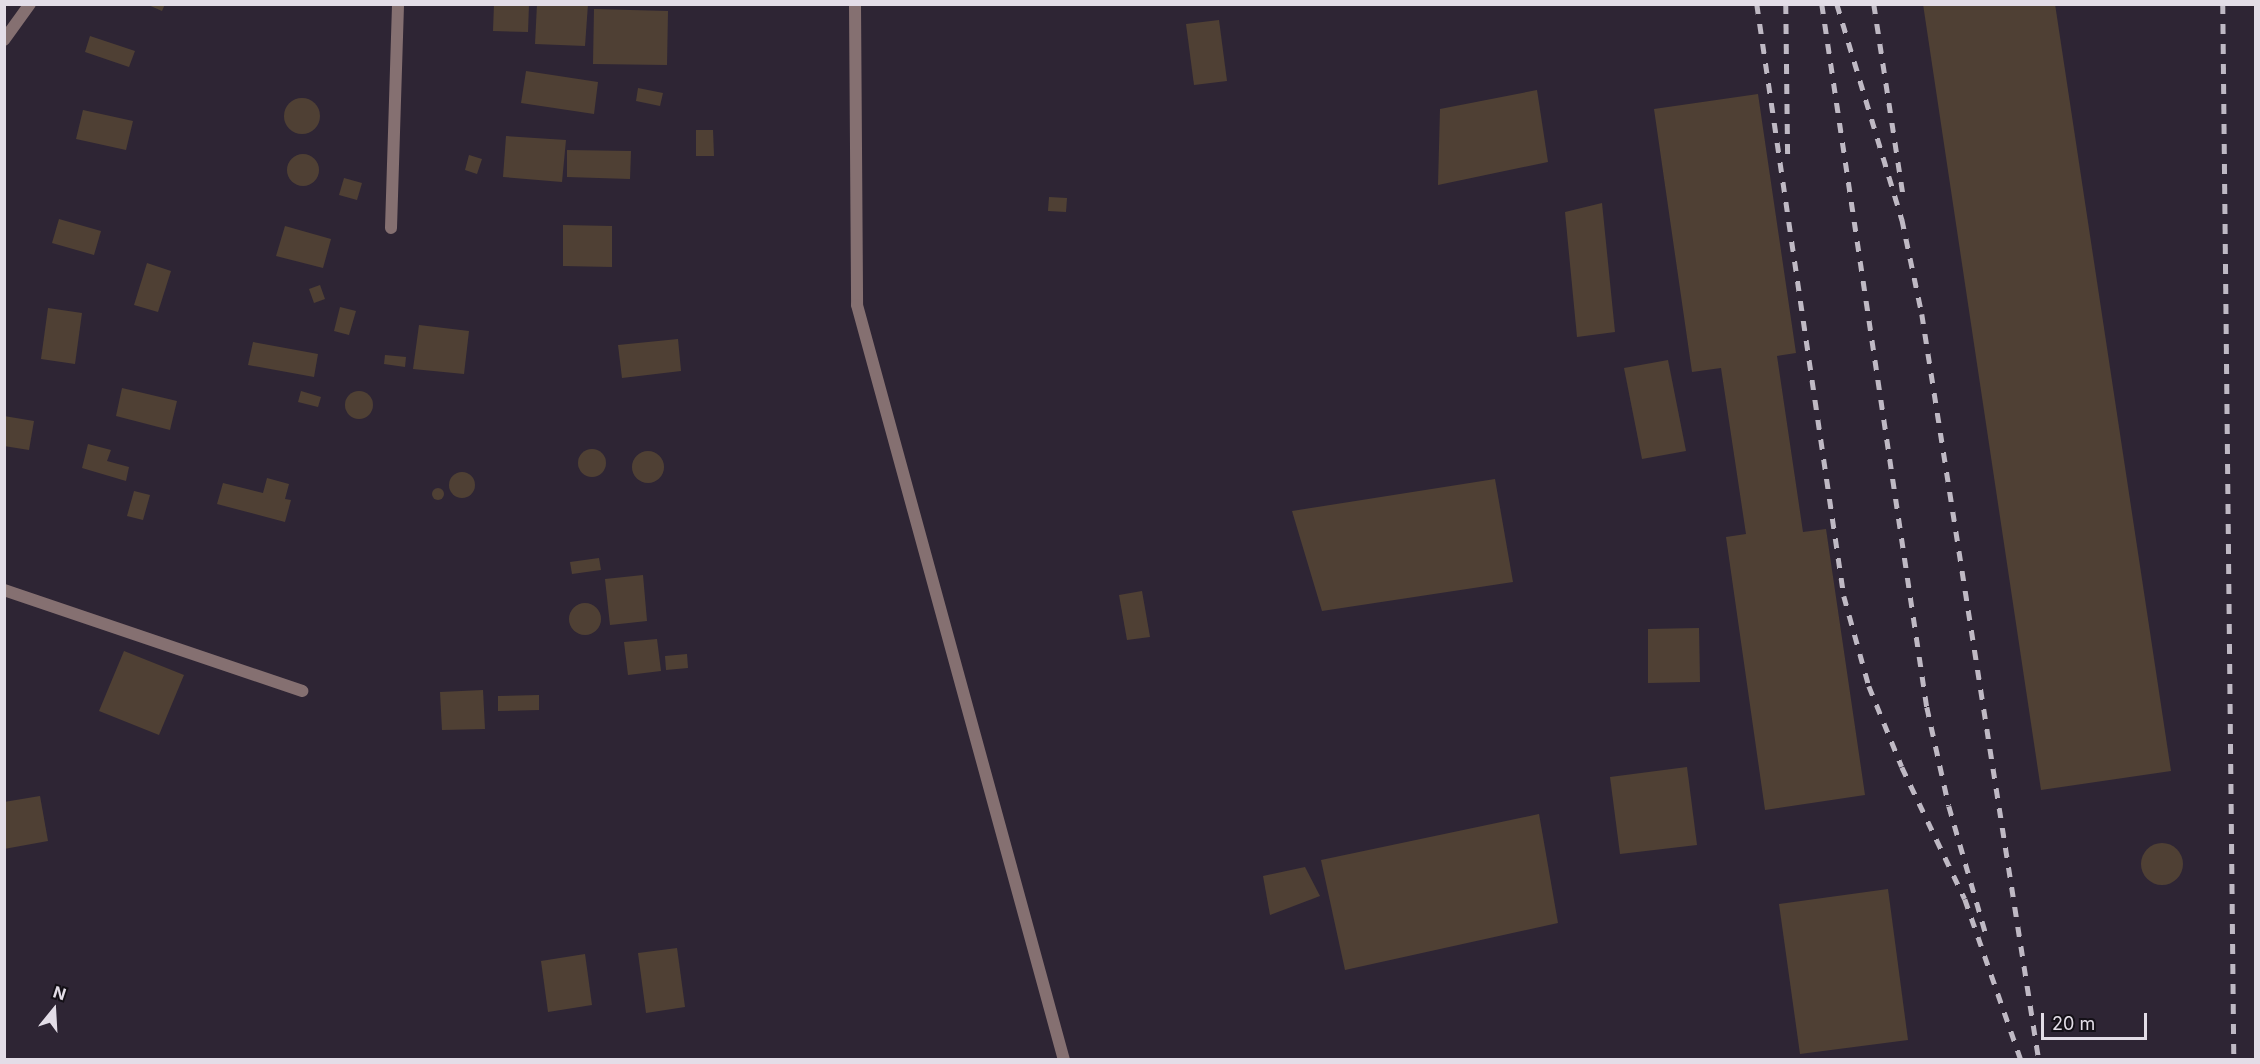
<!DOCTYPE html>
<style>
body{margin:0}
#map{position:relative;width:2260px;height:1064px;overflow:hidden;background:#2e2534;font-family:Inter,sans-serif}
div>[style]{position:absolute}
[style*='--x']{left:calc(var(--x)*1px);top:calc(var(--y)*1px);width:calc(var(--w)*1px);rotate:calc(var(--a)*1deg)}
.building>*{inset:0;background:#4f4034}
.round{border-radius:50%}
.minor>*{height:12px;margin:-6px;padding:0 6px;transform-origin:6px;border-radius:6px;background:#857071}
.rail>*{height:4.5px;margin-top:-2.25px;transform-origin:0;background:repeating-linear-gradient(90deg,#bfb9c4 0 10px,transparent 0 20px)}
span{translate:-50% -50%;white-space:nowrap;text-align:center;line-height:1.15;-webkit-text-stroke:5px #141017;paint-order:stroke}
.frame{position:absolute;inset:0;border:6px solid #e3dde7;pointer-events:none}
.north{position:absolute;left:24px;top:980px;width:60px;height:60px;-webkit-text-stroke:4px #141017;paint-order:stroke;rotate:18deg;font-size:16px;font-weight:700;line-height:24px;text-align:center;color:#e3dde7}
.north::after{content:'';display:block;margin:auto;width:21px;height:27px;background:#e3dde7;clip-path:polygon(50% 0,100% 100%,50% 72%,0 100%)}
.scale{position:absolute;left:2041px;top:1013px;width:106px;height:27px;box-sizing:border-box;border:3px solid #e3dde7;border-top:0;padding-left:8px;font-size:18px;line-height:21px;white-space:nowrap;color:#e3dde7;-webkit-text-stroke:4px #141017;paint-order:stroke}
</style>
<div id="map">
<div class="building">
<i style="clip-path:polygon(146px 4px,165px 4px,162px 11px)"></i>
<i style="clip-path:polygon(494px 4px,529px 4px,528px 32px,493px 31px)"></i>
<i style="clip-path:polygon(537px 4px,588px 4px,585px 46px,535px 44px)"></i>
<i style="clip-path:polygon(1923px 4px,2055px 4px,2171px 771px,2041px 790px)"></i>
<i style="clip-path:polygon(594px 9px,668px 11px,667px 65px,593px 64px)"></i>
<i style="clip-path:polygon(1219px 20px,1227px 81px,1194px 85px,1186px 24px)"></i>
<i style="clip-path:polygon(90px 36px,135px 51px,129px 67px,85px 52px)"></i>
<i style="clip-path:polygon(526px 71px,598px 82px,594px 114px,521px 103px)"></i>
<i style="clip-path:polygon(638px 88px,663px 93px,660px 106px,636px 101px)"></i>
<i style="clip-path:polygon(1537px 90px,1548px 162px,1438px 185px,1440px 109px)"></i>
<i style="clip-path:polygon(1758px 94px,1796px 353px,1777px 356px,1803px 532px,1826px 529px,1865px 795px,1765px 810px,1726px 537px,1746px 534px,1721px 368px,1692px 372px,1654px 109px)"></i>
<i class="round" style="left:284px;top:98px;width:36px;height:36px"></i>
<i style="clip-path:polygon(83px 110px,133px 121px,126px 150px,76px 139px)"></i>
<i style="clip-path:polygon(696px 130px,713px 130px,714px 156px,696px 156px)"></i>
<i style="clip-path:polygon(506px 136px,566px 140px,562px 182px,503px 177px)"></i>
<i style="clip-path:polygon(567px 150px,631px 151px,630px 179px,567px 177px)"></i>
<i class="round" style="left:287px;top:154px;width:32px;height:32px"></i>
<i style="clip-path:polygon(469px 155px,482px 159px,477px 174px,465px 170px)"></i>
<i style="clip-path:polygon(344px 178px,362px 183px,357px 200px,339px 195px)"></i>
<i style="clip-path:polygon(1049px 197px,1067px 198px,1066px 212px,1048px 211px)"></i>
<i style="clip-path:polygon(1602px 203px,1615px 332px,1577px 337px,1565px 212px)"></i>
<i style="clip-path:polygon(59px 219px,101px 231px,94px 255px,52px 243px)"></i>
<i style="clip-path:polygon(563px 225px,612px 226px,612px 267px,563px 266px)"></i>
<i style="clip-path:polygon(285px 226px,331px 239px,323px 268px,276px 256px)"></i>
<i style="clip-path:polygon(147px 263px,171px 271px,158px 312px,134px 305px)"></i>
<i style="clip-path:polygon(320px 285px,325px 299px,314px 303px,309px 289px)"></i>
<i style="clip-path:polygon(340px 307px,356px 311px,349px 335px,334px 331px)"></i>
<i style="clip-path:polygon(48px 308px,82px 313px,75px 364px,41px 359px)"></i>
<i style="clip-path:polygon(419px 325px,469px 331px,464px 374px,413px 369px)"></i>
<i style="clip-path:polygon(678px 339px,681px 371px,622px 378px,618px 345px)"></i>
<i style="clip-path:polygon(253px 342px,318px 354px,314px 377px,248px 365px)"></i>
<i style="clip-path:polygon(385px 355px,406px 357px,405px 367px,384px 364px)"></i>
<i style="clip-path:polygon(1668px 360px,1686px 451px,1642px 459px,1624px 368px)"></i>
<i style="clip-path:polygon(122px 388px,177px 401px,170px 430px,116px 416px)"></i>
<i class="round" style="left:345px;top:391px;width:28px;height:28px"></i>
<i style="clip-path:polygon(301px 391px,321px 397px,318px 407px,298px 402px)"></i>
<i style="clip-path:polygon(4px 416px,34px 421px,29px 450px,4px 446px)"></i>
<i style="clip-path:polygon(88px 444px,111px 450px,107px 461px,129px 467px,126px 481px,82px 468px)"></i>
<i class="round" style="left:578px;top:449px;width:28px;height:28px"></i>
<i class="round" style="left:632px;top:451px;width:32px;height:32px"></i>
<i class="round" style="left:449px;top:472px;width:26px;height:26px"></i>
<i style="clip-path:polygon(267px 478px,289px 484px,285px 499px,291px 500px,285px 522px,217px 504px,223px 483px,263px 493px)"></i>
<i style="clip-path:polygon(1495px 479px,1513px 582px,1322px 611px,1292px 511px)"></i>
<i class="round" style="left:432px;top:488px;width:12px;height:12px"></i>
<i style="clip-path:polygon(134px 491px,150px 495px,143px 520px,127px 516px)"></i>
<i style="clip-path:polygon(599px 558px,601px 570px,572px 574px,570px 562px)"></i>
<i style="clip-path:polygon(643px 575px,647px 621px,610px 625px,605px 579px)"></i>
<i style="clip-path:polygon(1142px 591px,1150px 637px,1127px 640px,1119px 595px)"></i>
<i class="round" style="left:569px;top:603px;width:32px;height:32px"></i>
<i style="clip-path:polygon(1699px 628px,1700px 682px,1648px 683px,1648px 629px)"></i>
<i style="clip-path:polygon(657px 639px,661px 671px,628px 675px,624px 642px)"></i>
<i style="clip-path:polygon(124px 651px,184px 675px,159px 735px,99px 711px)"></i>
<i style="clip-path:polygon(687px 654px,688px 668px,666px 670px,665px 656px)"></i>
<i style="clip-path:polygon(483px 690px,485px 729px,442px 730px,440px 692px)"></i>
<i style="clip-path:polygon(539px 695px,539px 710px,498px 711px,498px 696px)"></i>
<i style="clip-path:polygon(1687px 767px,1697px 845px,1620px 854px,1610px 777px)"></i>
<i style="clip-path:polygon(40px 796px,48px 841px,4px 849px,4px 802px)"></i>
<i style="clip-path:polygon(1539px 814px,1558px 923px,1345px 970px,1321px 860px)"></i>
<i class="round" style="left:2141px;top:843px;width:42px;height:42px"></i>
<i style="clip-path:polygon(1305px 867px,1320px 896px,1270px 915px,1263px 876px)"></i>
<i style="clip-path:polygon(1888px 889px,1908px 1040px,1800px 1054px,1779px 904px)"></i>
<i style="clip-path:polygon(677px 948px,685px 1007px,646px 1013px,638px 953px)"></i>
<i style="clip-path:polygon(585px 954px,592px 1005px,548px 1012px,541px 961px)"></i>
</div>
<div class="minor">
<i style="--x:855;--y:4;--w:301;--a:89.6"></i>
<i style="--x:857;--y:305;--w:783;--a:74.67"></i>
<i style="--x:4;--y:40;--w:44;--a:-54.2"></i>
<i style="--x:391;--y:228;--w:224;--a:-88.2"></i>
<i style="--x:4;--y:590;--w:315;--a:18.7"></i>
</div>
<div class="rail">
<i style="--x:1757;--y:4;--w:598;--a:81.64"></i>
<i style="--x:1844;--y:596;--w:93;--a:74.5"></i>
<i style="--x:1869;--y:686;--w:87;--a:67.8"></i>
<i style="--x:1902;--y:767;--w:146;--a:64.5"></i>
<i style="--x:1965;--y:899;--w:170;--a:70.8"></i>
<i style="--x:1786;--y:4;--w:156;--a:89.3"></i>
<i style="--x:1822;--y:4;--w:711;--a:81.51"></i>
<i style="--x:1927;--y:707;--w:101;--a:77.5"></i>
<i style="--x:1949;--y:806;--w:137;--a:73.9"></i>
<i style="--x:1837;--y:4;--w:225;--a:73.2"></i>
<i style="--x:1902;--y:219;--w:97;--a:78.1"></i>
<i style="--x:1922;--y:314;--w:755;--a:81.09"></i>
<i style="--x:1874;--y:4;--w:198;--a:81.3"></i>
<i style="--x:2223;--y:4;--w:1056;--a:89.4"></i>
</div>
<div class="frame"></div>
<div class="north">N</div>
<div class="scale">20 m</div>
</div>
